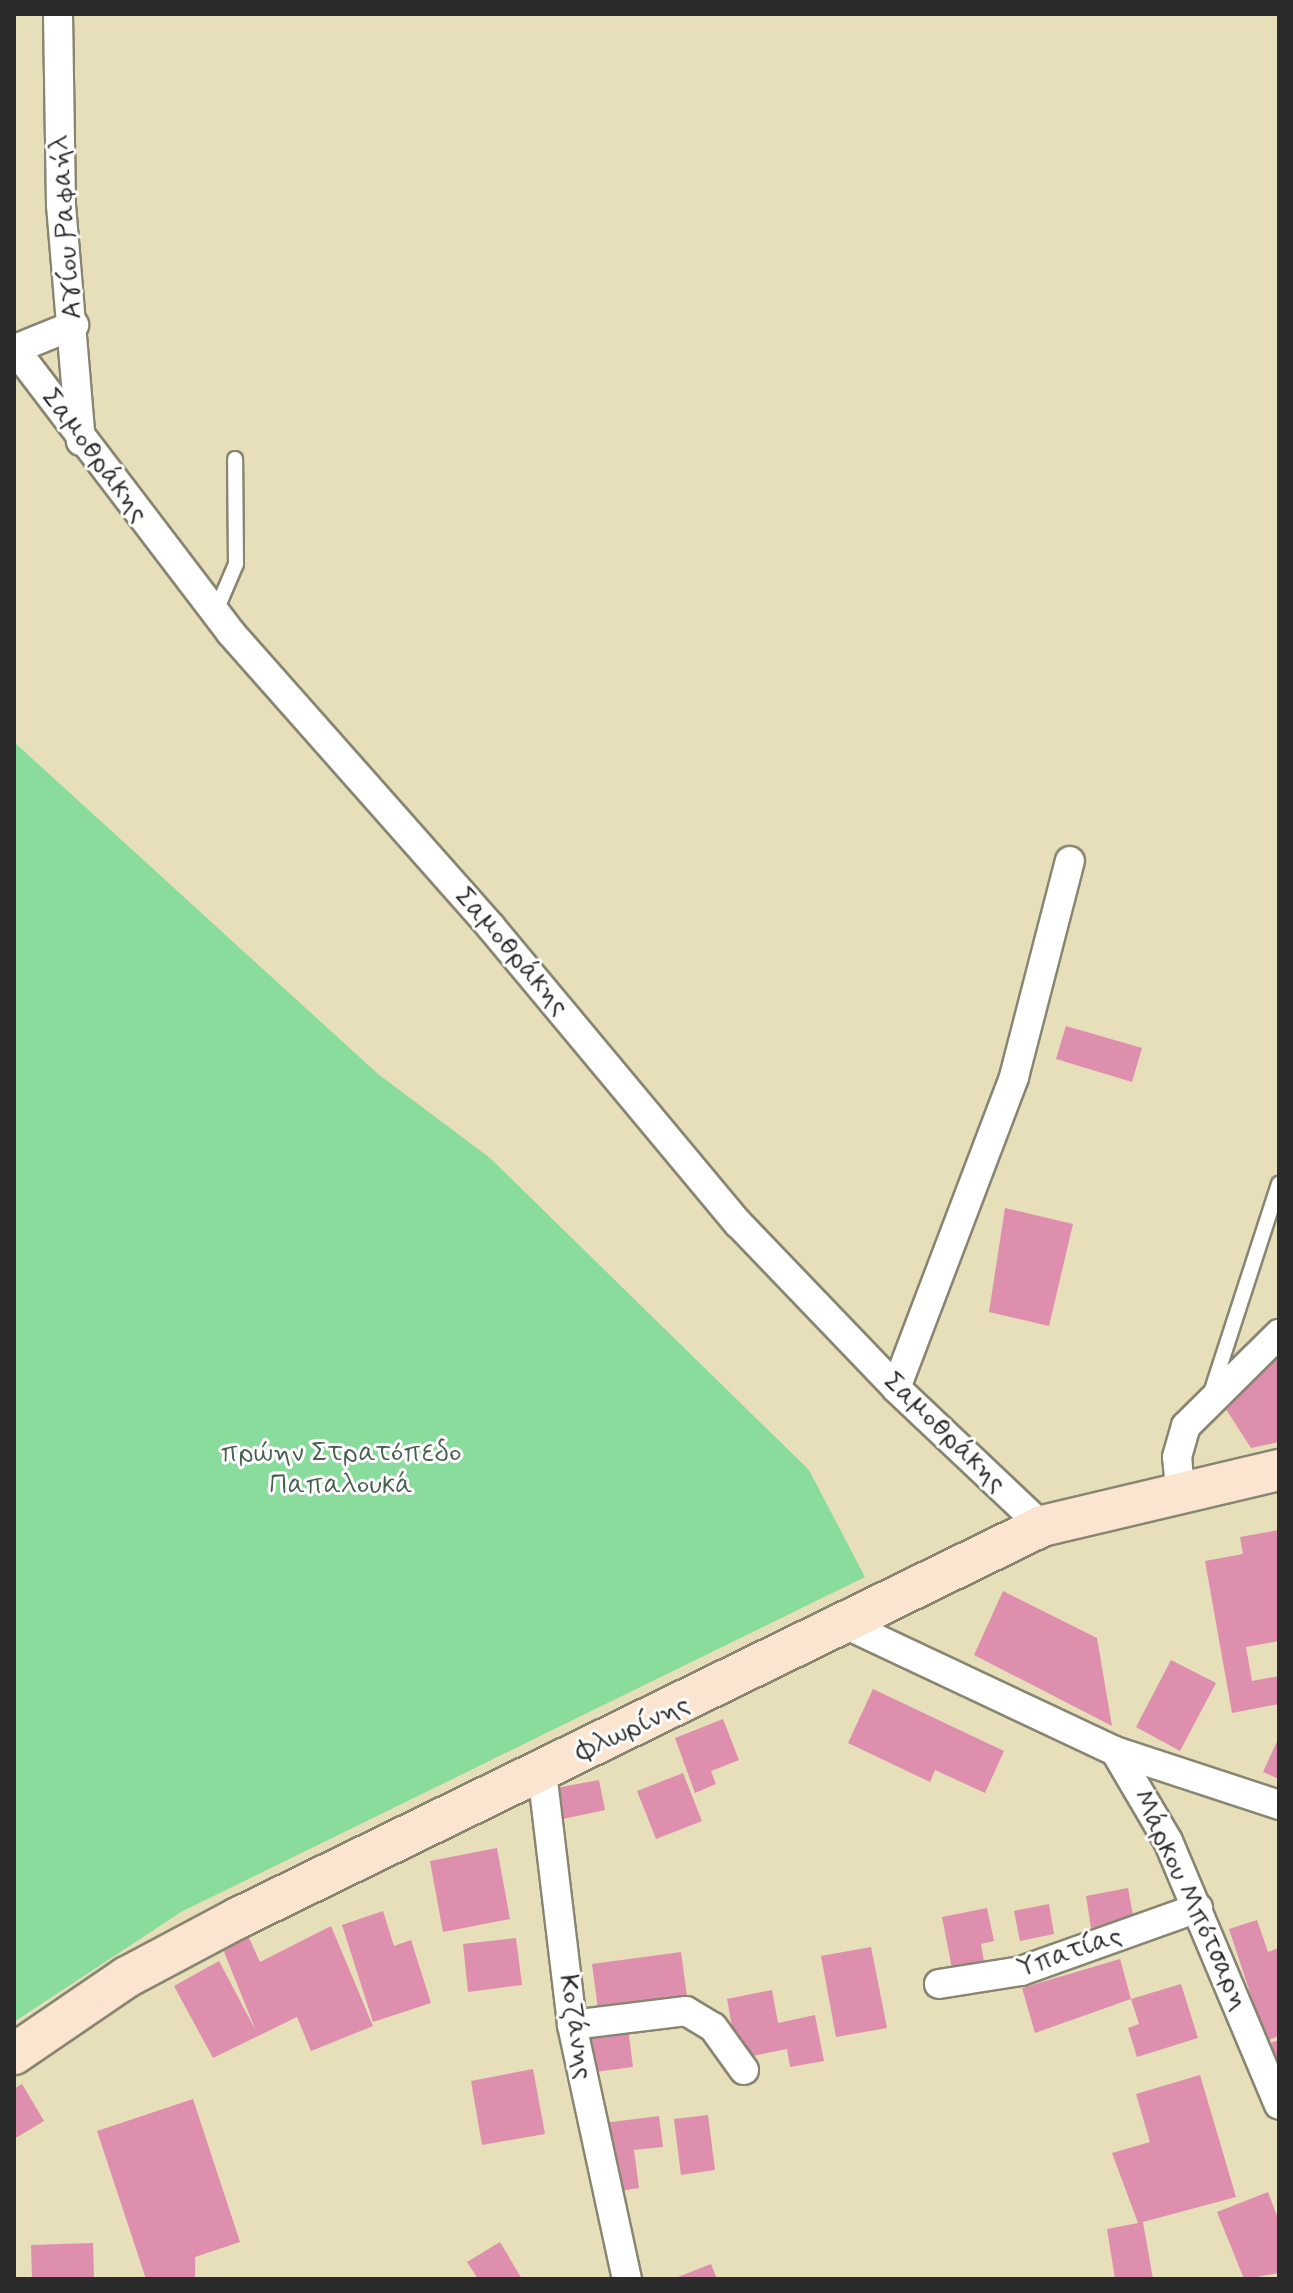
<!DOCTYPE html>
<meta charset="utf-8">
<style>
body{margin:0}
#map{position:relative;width:1293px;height:2293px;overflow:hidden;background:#e6dfba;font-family:Mynerve,sans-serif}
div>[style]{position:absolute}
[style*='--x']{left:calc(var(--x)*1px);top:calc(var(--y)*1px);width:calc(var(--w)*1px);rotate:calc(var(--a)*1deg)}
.green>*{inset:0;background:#8adc9d}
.building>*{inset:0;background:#de8fae}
.roads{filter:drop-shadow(2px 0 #888572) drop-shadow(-2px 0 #888572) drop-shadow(0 2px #888572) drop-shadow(0 -2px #888572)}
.service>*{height:14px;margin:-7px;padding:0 7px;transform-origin:7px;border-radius:7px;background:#fff}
.minor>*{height:28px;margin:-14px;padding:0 14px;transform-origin:14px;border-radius:14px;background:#fff}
.secondary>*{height:40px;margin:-20px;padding:0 20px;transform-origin:20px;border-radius:20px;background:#fce5d0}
span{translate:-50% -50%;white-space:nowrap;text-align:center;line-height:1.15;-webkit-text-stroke:6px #fff;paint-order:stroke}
.street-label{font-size:28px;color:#2b2b2b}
.park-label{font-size:28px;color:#48604d}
.frame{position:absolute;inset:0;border:16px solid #2b2b2b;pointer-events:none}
</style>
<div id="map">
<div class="green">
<i style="clip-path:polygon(14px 742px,378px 1074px,490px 1158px,809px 1470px,865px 1577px,181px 1912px,14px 2022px)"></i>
</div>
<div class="building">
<i style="clip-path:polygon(1066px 1026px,1142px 1048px,1132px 1082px,1056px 1059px)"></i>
<i style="clip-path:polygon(1005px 1208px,1073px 1224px,1049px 1326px,989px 1312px)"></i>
<i style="clip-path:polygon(1279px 1352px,1279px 1442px,1251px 1448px,1220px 1400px)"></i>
<i style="clip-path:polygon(1279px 1530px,1279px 1641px,1246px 1647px,1252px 1681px,1279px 1676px,1279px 1704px,1232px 1713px,1205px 1561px,1243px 1554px,1240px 1537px)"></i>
<i style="clip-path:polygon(1003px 1591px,1097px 1638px,1112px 1726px,974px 1655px)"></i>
<i style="clip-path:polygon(1171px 1660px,1216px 1683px,1180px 1751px,1136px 1727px)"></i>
<i style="clip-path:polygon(873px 1689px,1004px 1751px,985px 1793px,935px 1770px,930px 1782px,848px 1743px)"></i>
<i style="clip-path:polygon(723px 1719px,739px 1760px,711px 1771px,716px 1784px,695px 1793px,675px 1738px)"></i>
<i style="clip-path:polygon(1279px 1737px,1279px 1779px,1263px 1772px)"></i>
<i style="clip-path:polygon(683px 1773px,702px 1821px,656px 1839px,637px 1791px)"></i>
<i style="clip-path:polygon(599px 1780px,605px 1810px,563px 1819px,556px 1788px)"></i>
<i style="clip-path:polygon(497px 1848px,510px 1919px,443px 1932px,430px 1861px)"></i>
<i style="clip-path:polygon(1128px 1888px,1134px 1921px,1091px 1928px,1086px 1896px)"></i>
<i style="clip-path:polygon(1049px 1904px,1054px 1934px,1020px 1941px,1014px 1911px)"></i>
<i style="clip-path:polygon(987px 1908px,994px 1941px,981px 1944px,985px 1967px,953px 1974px,942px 1917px)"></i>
<i style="clip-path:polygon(383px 1911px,394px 1946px,411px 1940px,431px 2003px,373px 2022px,342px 1925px)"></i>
<i style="clip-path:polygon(1257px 1920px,1268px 1952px,1279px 1948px,1279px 2036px,1266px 2041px,1229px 1929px)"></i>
<i style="clip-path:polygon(331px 1926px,373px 2026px,311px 2051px,297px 2017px,213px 2058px,174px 1986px,219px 1961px,256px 2031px,222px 1947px,248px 1936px,260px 1962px)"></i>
<i style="clip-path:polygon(516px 1938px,522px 1985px,468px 1992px,463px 1944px)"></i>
<i style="clip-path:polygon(871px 1947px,887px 2028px,836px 2037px,821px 1956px)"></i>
<i style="clip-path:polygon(681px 1952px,687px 1996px,598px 2009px,592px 1964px)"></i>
<i style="clip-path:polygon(1120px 1959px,1131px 1999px,1035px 2033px,1022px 1988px)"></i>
<i style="clip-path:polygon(1181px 1984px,1198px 2038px,1137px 2057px,1128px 2028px,1139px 2024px,1131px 1999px)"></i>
<i style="clip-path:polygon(772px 1990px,778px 2023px,815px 2015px,824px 2061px,790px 2067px,787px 2049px,738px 2059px,727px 1999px)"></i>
<i style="clip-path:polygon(628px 2028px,633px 2067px,587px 2073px,582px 2034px)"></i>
<i style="clip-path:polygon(1279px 2040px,1279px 2077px,1267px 2044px)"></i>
<i style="clip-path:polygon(533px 2069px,545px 2134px,482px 2145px,471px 2081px)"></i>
<i style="clip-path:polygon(1200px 2075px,1236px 2197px,1143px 2222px,1153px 2279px,1115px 2279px,1107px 2229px,1138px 2223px,1112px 2153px,1150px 2142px,1136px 2094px)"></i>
<i style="clip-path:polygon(22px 2084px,44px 2121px,14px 2139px,14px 2089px)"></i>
<i style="clip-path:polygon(193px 2099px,240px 2242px,195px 2257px,195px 2279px,146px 2279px,97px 2131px)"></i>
<i style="clip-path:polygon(708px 2115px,715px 2170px,681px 2175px,674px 2119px)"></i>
<i style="clip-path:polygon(659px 2116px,663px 2147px,634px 2150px,639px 2188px,605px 2193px,596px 2124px)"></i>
<i style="clip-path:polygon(1268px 2192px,1279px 2221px,1279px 2273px,1244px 2279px,1217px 2212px)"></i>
<i style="clip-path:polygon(500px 2242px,522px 2279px,478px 2279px,467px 2262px)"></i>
<i style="clip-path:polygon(93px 2243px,94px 2279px,32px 2279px,31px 2245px)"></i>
<i style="clip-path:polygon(711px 2264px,717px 2279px,673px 2279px)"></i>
</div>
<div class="roads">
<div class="service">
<i style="--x:215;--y:613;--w:53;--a:-66.8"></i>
<i style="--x:236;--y:564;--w:105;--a:-90.5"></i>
<i style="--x:1211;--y:1393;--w:220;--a:-72"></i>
</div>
<div class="minor">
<i style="--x:58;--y:14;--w:191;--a:89.1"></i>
<i style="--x:61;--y:205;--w:237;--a:85.2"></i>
<i style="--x:14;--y:348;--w:358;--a:52.7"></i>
<i style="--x:231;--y:633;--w:392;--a:48.5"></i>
<i style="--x:491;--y:927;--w:386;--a:50.2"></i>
<i style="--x:738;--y:1223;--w:228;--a:46.2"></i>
<i style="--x:896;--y:1388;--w:201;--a:43.4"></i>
<i style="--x:15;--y:349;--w:64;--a:-22.1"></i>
<i style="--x:896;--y:1388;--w:333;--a:-69.2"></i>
<i style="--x:1014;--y:1077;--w:223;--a:-75.5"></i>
<i style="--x:1180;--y:1490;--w:33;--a:-95"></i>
<i style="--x:1177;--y:1457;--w:32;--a:-74"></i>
<i style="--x:1186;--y:1426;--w:131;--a:-44.7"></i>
<i style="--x:847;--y:1625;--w:296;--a:25.2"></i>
<i style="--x:1115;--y:1751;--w:173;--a:18.2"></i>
<i style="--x:1115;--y:1751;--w:104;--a:59.5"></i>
<i style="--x:1168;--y:1841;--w:286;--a:67.2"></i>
<i style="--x:542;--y:1772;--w:255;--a:83.2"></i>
<i style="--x:572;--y:2025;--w:260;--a:77.8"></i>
<i style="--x:939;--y:1984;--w:83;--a:-9"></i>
<i style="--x:1021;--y:1971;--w:188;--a:-19.6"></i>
<i style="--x:572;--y:2025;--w:115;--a:-7"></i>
<i style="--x:686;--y:2011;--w:31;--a:31"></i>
<i style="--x:713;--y:2027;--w:53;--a:54.2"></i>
</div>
<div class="secondary">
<i style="--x:14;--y:2054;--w:137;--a:-34.3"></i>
<i style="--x:127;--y:1977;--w:126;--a:-28"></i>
<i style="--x:238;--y:1918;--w:894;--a:-25.99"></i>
<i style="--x:1042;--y:1526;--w:244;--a:-13.3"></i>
</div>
</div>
<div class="street-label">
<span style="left:67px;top:227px;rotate:-94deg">Αγίου Ραφαήλ</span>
<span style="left:94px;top:456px;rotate:53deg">Σαμοθράκης</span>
<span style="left:511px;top:952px;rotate:49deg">Σαμοθράκης</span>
<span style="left:944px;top:1433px;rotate:44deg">Σαμοθράκης</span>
<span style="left:633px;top:1729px;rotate:-25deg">Φλωρίνης</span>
<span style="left:1190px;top:1900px;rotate:65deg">Μάρκου Μπότσαρη</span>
<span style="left:1070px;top:1953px;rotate:-19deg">Υπατίας</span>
<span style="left:575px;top:2027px;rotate:81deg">Κοζάνης</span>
</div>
<div class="park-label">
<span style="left:341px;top:1470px">πρώην Στρατόπεδο<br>Παπαλουκά</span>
</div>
<div class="frame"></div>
</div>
